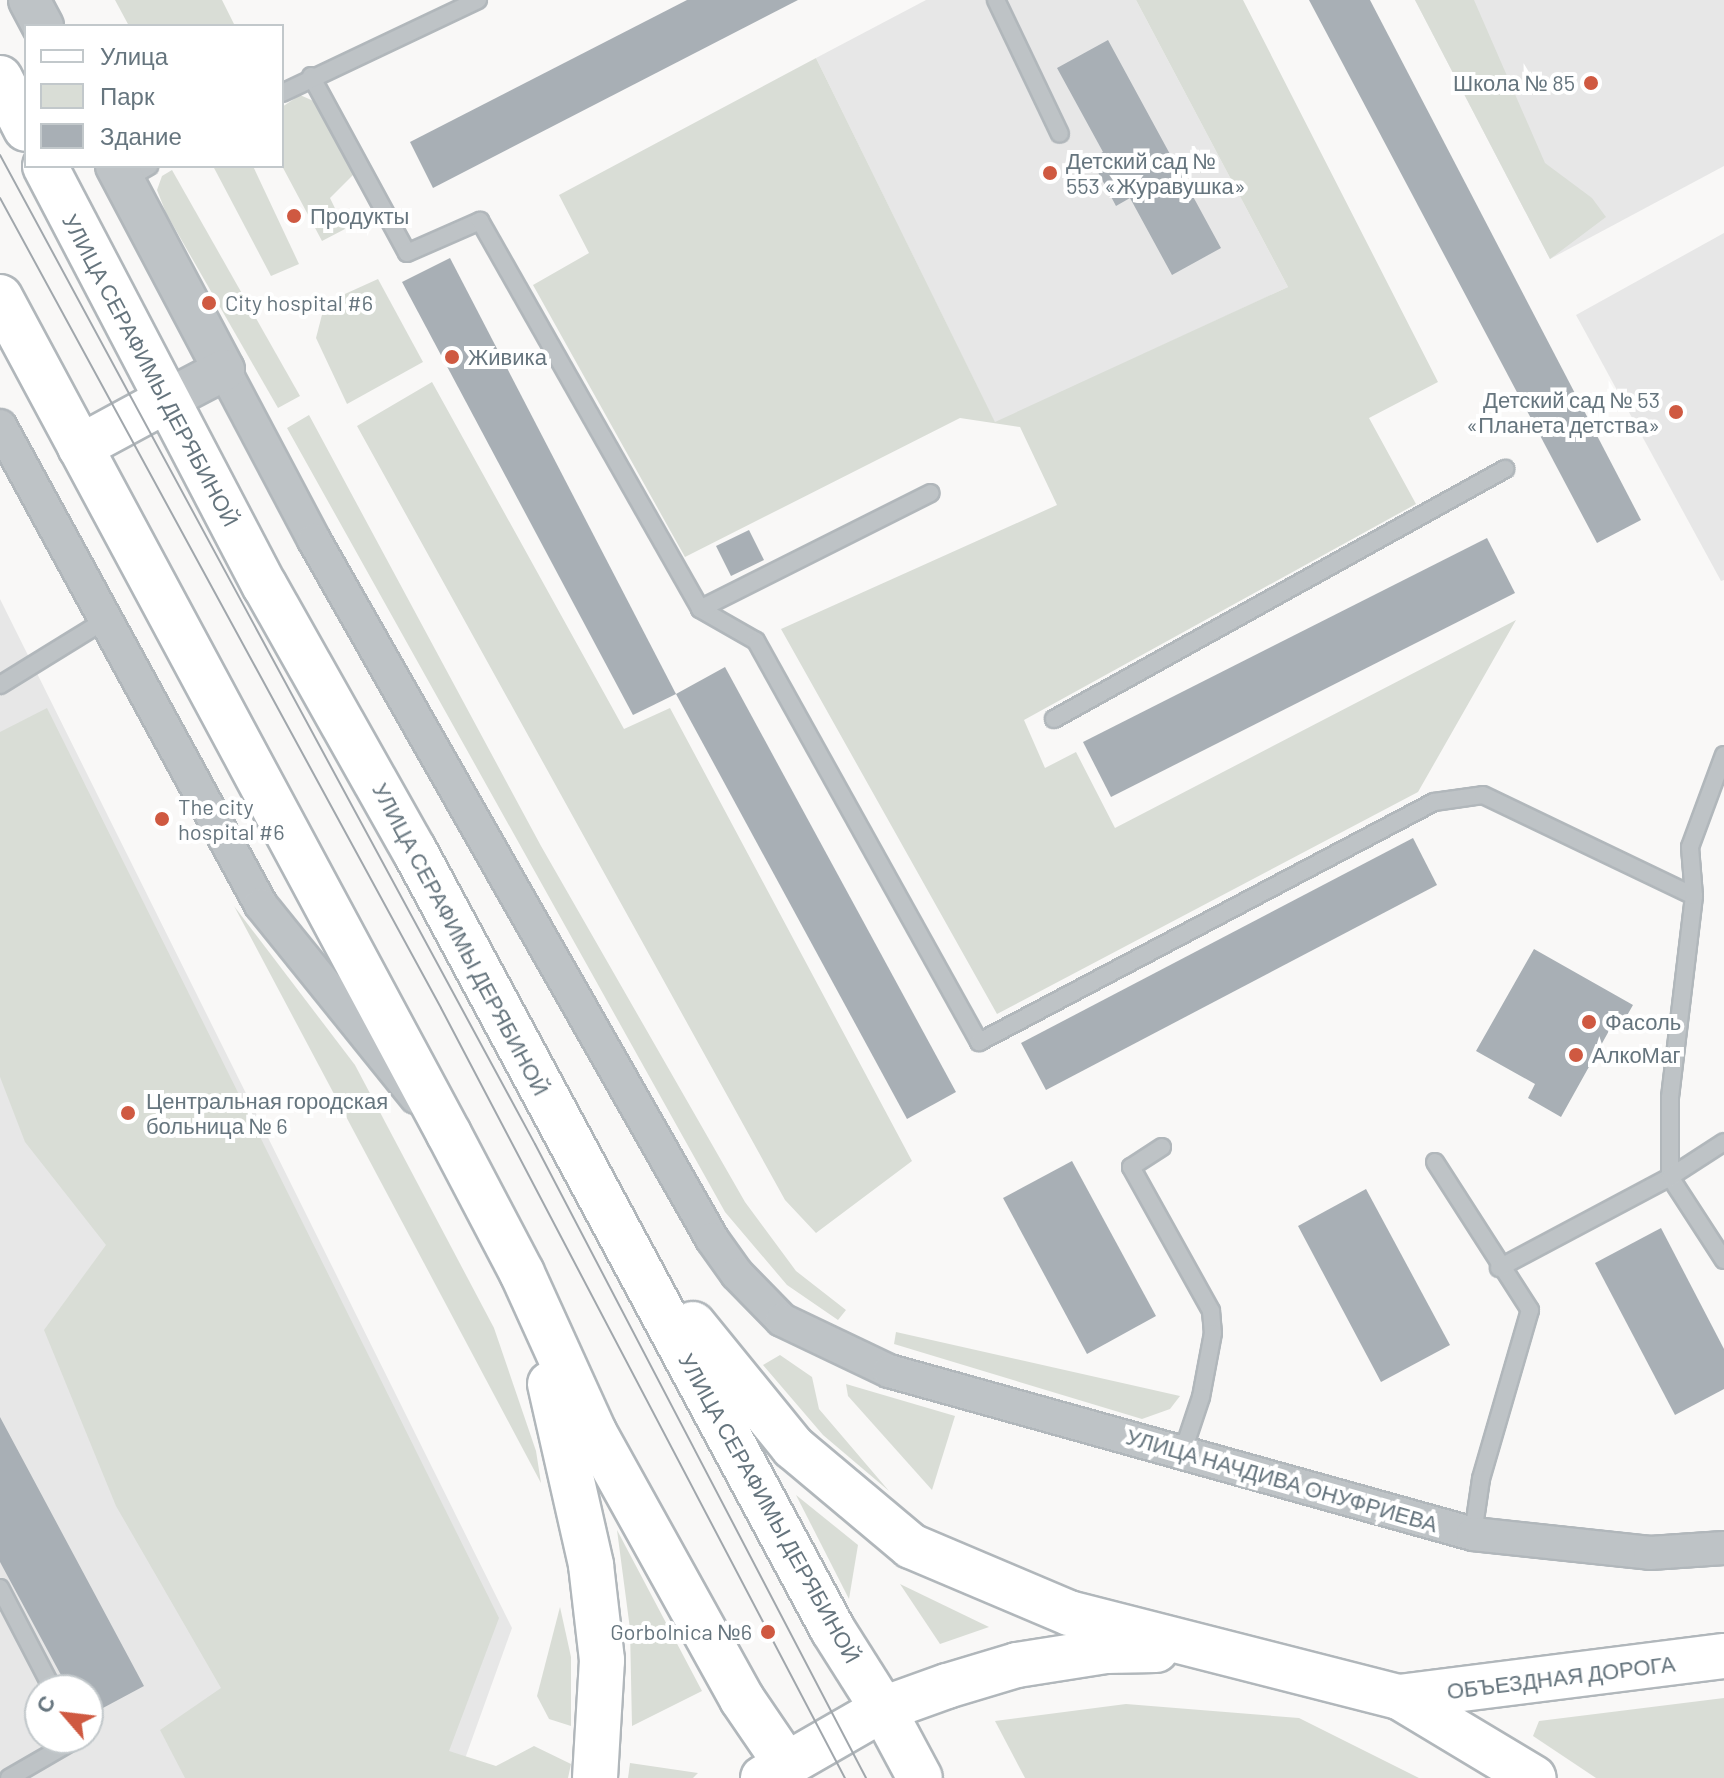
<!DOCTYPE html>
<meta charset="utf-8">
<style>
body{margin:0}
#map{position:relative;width:1724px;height:1778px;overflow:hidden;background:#f9f8f7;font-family:Barlow,sans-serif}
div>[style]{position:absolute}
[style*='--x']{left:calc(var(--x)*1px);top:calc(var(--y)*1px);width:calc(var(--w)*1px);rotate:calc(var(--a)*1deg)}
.built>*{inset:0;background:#e7e7e7}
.green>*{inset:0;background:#d9ddd6}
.building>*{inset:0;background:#a8afb5}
.roads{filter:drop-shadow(2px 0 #b1b7bb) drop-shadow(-2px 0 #b1b7bb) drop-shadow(0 2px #b1b7bb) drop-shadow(0 -2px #b1b7bb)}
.service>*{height:16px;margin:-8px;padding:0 8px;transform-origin:8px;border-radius:8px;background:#bec3c6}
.minor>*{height:32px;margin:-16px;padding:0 16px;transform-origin:16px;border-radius:16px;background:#bec3c6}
.tertiary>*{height:40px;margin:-20px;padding:0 20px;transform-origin:20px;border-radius:20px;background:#bec3c6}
.secondary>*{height:44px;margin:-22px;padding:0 22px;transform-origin:22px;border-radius:22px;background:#fff}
.primary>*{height:44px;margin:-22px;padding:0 22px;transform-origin:22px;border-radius:22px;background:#fff}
.tram>*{height:2px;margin:-1px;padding:0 1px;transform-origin:1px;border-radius:1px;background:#a1a7ac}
.dots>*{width:22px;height:22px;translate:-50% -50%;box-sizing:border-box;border:4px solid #fff;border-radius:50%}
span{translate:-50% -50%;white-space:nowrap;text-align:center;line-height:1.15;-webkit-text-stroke:8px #fff;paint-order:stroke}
.poi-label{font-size:22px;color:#66757e}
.right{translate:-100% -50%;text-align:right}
.left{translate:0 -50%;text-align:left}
.street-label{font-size:22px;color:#66757e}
.legend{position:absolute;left:24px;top:24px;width:260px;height:144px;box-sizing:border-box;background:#fff;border:2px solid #c2c8cb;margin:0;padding:10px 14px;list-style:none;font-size:24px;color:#66757e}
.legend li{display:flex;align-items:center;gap:16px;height:40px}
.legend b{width:40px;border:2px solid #c2c8cb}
.north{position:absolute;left:24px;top:1674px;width:80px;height:80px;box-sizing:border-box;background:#fff;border:2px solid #c2c8cb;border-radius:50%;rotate:298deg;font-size:22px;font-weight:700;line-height:32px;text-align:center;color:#66757e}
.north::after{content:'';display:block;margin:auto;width:28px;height:36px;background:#cf5941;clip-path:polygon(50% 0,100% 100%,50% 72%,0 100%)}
</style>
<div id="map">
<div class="built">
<i style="clip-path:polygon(926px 0,1136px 0,1288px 287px,995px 423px,816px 58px)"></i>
<i style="clip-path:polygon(1415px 0,1724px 0,1724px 166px,1550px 259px)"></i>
<i style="clip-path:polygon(1724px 233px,1724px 580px,1721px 581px,1576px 315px)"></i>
<i style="clip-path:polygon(evenodd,0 599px,512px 1628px,458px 1778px,0 1778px,0 599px,40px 1690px,88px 1690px,88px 1738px,40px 1738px,40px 1690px)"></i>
</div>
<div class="green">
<i style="clip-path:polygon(115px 0,222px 0,235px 26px,129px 26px)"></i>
<i style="clip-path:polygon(1136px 0,1243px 0,1438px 382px,1369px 418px,1416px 504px,1024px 720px,1045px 768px,1076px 752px,1115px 828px,1516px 620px,1418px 792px,997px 1014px,781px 629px,1057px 505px,1020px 427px,960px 418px,685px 557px,533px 285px,589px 253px,559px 195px,816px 58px,995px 422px,1288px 287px)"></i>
<i style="clip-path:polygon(1415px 0,1474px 0,1545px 163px,1592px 198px,1606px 217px,1550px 259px)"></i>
<i style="clip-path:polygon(300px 95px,318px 103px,354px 174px,330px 198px,345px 229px,322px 241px,282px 166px,282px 107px)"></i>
<i style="clip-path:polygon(213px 166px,253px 166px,299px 264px,271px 276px)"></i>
<i style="clip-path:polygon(172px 170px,300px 396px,278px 408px,166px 213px,157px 190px,162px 176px)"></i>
<i style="clip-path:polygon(378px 279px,423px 362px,347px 404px,316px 338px,325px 303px)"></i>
<i style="clip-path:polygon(432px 382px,624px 729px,670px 708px,912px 1161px,816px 1233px,785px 1200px,357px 426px)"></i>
<i style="clip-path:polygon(309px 415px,541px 846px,745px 1202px,796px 1271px,846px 1310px,838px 1320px,787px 1285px,725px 1212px,287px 428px)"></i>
<i style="clip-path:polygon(47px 708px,499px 1618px,449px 1751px,496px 1766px,534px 1746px,571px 1764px,568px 1778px,185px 1778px,160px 1730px,221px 1688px,116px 1506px,44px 1330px,106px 1245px,25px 1142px,0 1077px,0 732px)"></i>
<i style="clip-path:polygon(234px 906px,355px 1065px,494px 1328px,536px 1451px,541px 1483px)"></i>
<i style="clip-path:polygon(896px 1332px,1180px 1396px,1170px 1409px,1142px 1419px,894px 1344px)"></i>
<i style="clip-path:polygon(780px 1355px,812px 1377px,819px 1409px,889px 1491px,823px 1435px,763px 1365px)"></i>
<i style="clip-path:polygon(846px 1384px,955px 1416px,932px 1490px,848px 1396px)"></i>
<i style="clip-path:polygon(796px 1495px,858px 1545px,849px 1599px)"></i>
<i style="clip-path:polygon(617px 1530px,702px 1691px,632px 1726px,630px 1629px)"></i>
<i style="clip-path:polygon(900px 1584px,989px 1627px,940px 1644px)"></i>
<i style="clip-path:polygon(560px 1607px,571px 1657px,571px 1726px,549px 1719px,537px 1696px)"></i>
<i style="clip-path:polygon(1724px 1698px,1724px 1778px,1596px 1778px,1533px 1736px,1539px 1721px)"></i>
<i style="clip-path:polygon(1126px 1704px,1299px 1718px,1419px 1778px,1025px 1778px,995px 1721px)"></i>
<i style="clip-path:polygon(630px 1763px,698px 1773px,693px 1778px,628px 1778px)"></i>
</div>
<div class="building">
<i style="clip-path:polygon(687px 0,798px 0,433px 188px,410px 142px)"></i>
<i style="clip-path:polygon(1309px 0,1370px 0,1641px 520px,1597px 543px)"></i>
<i style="clip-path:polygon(1108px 40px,1221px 248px,1172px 275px,1130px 198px,1116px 206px,1091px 159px,1103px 152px,1057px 68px)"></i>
<i style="clip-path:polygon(450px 258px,676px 694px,633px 715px,402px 282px)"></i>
<i style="clip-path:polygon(749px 530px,764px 560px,731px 576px,716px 546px)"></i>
<i style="clip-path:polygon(1487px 538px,1515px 593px,1111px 797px,1083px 742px)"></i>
<i style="clip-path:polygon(725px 667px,956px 1092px,907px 1119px,676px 694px)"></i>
<i style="clip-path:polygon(1413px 838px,1437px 885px,1046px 1090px,1021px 1043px)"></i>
<i style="clip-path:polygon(1534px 949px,1633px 1005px,1617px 1033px,1610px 1029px,1561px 1117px,1528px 1098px,1535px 1084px,1476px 1051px)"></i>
<i style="clip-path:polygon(1072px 1161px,1156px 1316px,1087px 1354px,1003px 1198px)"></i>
<i style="clip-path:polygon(1366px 1189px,1450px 1345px,1381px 1382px,1298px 1226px)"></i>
<i style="clip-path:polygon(1661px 1228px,1724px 1349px,1724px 1389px,1675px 1415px,1595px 1263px)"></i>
<i style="clip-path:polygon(0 1417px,144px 1686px,88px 1716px,88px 1690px,69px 1690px,0 1562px)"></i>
</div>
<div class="roads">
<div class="service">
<i style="--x:996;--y:0;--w:148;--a:64.5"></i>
<i style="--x:311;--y:76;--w:201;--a:61.5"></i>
<i style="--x:407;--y:253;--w:80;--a:-23.7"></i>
<i style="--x:480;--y:221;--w:446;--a:60.4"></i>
<i style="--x:700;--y:609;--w:64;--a:29.7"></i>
<i style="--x:756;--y:641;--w:459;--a:60.9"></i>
<i style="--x:979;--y:1042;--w:514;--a:-27.81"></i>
<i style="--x:1434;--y:802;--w:49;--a:-8.1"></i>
<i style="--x:1483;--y:795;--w:234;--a:25.6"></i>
<i style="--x:1694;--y:896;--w:203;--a:96.8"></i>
<i style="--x:1670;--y:1098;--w:79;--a:90"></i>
<i style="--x:1670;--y:1177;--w:99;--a:57"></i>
<i style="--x:282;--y:93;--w:217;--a:-25.4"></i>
<i style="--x:125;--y:180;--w:28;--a:-30"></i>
<i style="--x:700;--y:609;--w:258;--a:-26.7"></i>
<i style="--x:0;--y:685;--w:126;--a:-31.7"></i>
<i style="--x:1054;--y:719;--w:516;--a:-29"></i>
<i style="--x:1694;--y:896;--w:49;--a:-94.7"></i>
<i style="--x:1690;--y:847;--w:98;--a:-69.7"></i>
<i style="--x:1162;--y:1147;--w:37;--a:147"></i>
<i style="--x:1131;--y:1167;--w:165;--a:60.9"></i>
<i style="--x:1211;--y:1311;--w:22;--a:85"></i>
<i style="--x:1213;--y:1333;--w:65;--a:100.6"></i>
<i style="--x:1201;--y:1397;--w:57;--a:108.4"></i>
<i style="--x:1435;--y:1162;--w:176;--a:57.3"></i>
<i style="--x:1530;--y:1310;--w:176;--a:106.2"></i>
<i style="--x:1481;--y:1479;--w:56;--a:98.3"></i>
<i style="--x:1499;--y:1268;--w:194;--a:-28"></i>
<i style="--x:1670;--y:1177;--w:64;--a:-32.9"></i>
<i style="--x:0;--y:1588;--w:115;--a:62.5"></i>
<i style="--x:9;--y:1778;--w:80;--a:-30.1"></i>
</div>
<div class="minor">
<i style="--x:224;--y:370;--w:192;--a:62.1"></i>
<i style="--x:314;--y:540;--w:804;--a:60.34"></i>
<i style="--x:712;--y:1239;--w:43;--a:54.5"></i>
<i style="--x:737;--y:1274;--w:64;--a:45.6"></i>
<i style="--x:782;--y:1320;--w:119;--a:25.5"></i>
<i style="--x:889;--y:1371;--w:606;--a:15.59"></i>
<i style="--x:1473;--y:1534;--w:178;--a:6.1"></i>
<i style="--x:1650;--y:1553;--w:74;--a:-3.9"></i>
<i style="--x:0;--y:426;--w:545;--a:61.41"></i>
<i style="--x:261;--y:905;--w:247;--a:51.1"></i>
</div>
<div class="tertiary">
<i style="--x:29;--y:0;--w:30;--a:62"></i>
<i style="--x:116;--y:166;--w:231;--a:62.1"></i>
<i style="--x:224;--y:370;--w:67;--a:152.3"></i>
</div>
<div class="secondary">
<i style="--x:883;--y:1709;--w:78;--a:61.8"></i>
</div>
<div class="primary">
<i style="--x:0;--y:78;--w:57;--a:63"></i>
<i style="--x:45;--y:166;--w:474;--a:62.4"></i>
<i style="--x:265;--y:586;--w:303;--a:60.6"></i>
<i style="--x:414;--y:850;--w:885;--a:61.76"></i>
<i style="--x:833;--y:1630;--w:93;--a:57.7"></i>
<i style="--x:0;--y:297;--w:950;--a:61.79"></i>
<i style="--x:449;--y:1134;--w:157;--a:62.3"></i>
<i style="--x:522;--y:1273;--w:175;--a:65.6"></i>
<i style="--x:594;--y:1432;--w:305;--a:61"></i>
<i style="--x:742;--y:1699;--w:76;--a:55.7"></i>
<i style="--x:80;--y:447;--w:97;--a:-28.4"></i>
<i style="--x:693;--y:1324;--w:159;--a:50.9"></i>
<i style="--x:793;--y:1447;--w:154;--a:40"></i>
<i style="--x:911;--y:1546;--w:172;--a:23"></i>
<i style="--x:1069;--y:1613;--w:341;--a:14.3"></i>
<i style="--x:1399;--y:1697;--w:157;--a:31"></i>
<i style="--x:550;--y:1384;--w:186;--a:77.2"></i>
<i style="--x:591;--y:1565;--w:96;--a:83.4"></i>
<i style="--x:602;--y:1660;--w:118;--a:93.4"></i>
<i style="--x:1399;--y:1697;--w:328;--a:-7.2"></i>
<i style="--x:763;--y:1778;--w:138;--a:-29.9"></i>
<i style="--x:883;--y:1709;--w:68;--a:-19.8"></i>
<i style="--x:947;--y:1686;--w:73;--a:-16.7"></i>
<i style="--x:1017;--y:1665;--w:90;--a:-8.9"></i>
<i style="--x:1106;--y:1651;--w:50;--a:-1.1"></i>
</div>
</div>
<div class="tram">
<i style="--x:0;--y:155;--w:1124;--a:61.59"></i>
<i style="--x:535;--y:1144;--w:715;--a:62.43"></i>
<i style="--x:0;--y:198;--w:922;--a:61.43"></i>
<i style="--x:441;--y:1008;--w:870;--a:62.32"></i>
</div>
<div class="dots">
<i style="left:1591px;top:83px;background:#cf5941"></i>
<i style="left:1050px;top:173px;background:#cf5941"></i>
<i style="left:294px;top:216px;background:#cf5941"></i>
<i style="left:209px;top:303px;background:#cf5941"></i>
<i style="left:452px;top:357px;background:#cf5941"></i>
<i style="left:1676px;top:412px;background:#cf5941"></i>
<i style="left:162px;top:819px;background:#cf5941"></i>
<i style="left:1589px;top:1022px;background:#cf5941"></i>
<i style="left:1576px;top:1055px;background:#cf5941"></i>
<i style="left:128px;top:1113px;background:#cf5941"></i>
<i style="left:768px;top:1632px;background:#cf5941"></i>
</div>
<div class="poi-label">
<span class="right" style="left:1575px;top:83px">Школа № 85</span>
<span class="left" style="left:1066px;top:173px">Детский сад №<br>553 «Журавушка»</span>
<span class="left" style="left:310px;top:216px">Продукты</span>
<span class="left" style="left:225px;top:303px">City hospital #6</span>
<span class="left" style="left:468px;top:357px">Живика</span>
<span class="right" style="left:1660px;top:412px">Детский сад № 53<br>«Планета детства»</span>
<span class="left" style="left:178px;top:819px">The city<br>hospital #6</span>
<span class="left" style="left:1605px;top:1022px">Фасоль</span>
<span class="left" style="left:1592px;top:1055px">АлкоМаг</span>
<span class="left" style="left:146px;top:1113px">Центральная городская<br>больница № 6</span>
<span class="right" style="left:752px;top:1632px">Gorbolnica №6</span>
</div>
<div class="street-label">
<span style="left:151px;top:370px;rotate:62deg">УЛИЦА СЕРАФИМЫ ДЕРЯБИНОЙ</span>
<span style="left:461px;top:939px;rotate:62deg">УЛИЦА СЕРАФИМЫ ДЕРЯБИНОЙ</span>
<span style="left:1282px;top:1480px;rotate:16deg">УЛИЦА НАЧДИВА ОНУФРИЕВА</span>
<span style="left:770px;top:1508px;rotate:61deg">УЛИЦА СЕРАФИМЫ ДЕРЯБИНОЙ</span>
<span style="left:1561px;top:1677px;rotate:-7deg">ОБЪЕЗДНАЯ ДОРОГА</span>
</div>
<ul class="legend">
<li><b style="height:10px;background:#fff"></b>Улица</li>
<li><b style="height:22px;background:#d9ddd6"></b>Парк</li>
<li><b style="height:22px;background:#a8afb5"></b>Здание</li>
</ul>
<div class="north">С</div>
</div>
